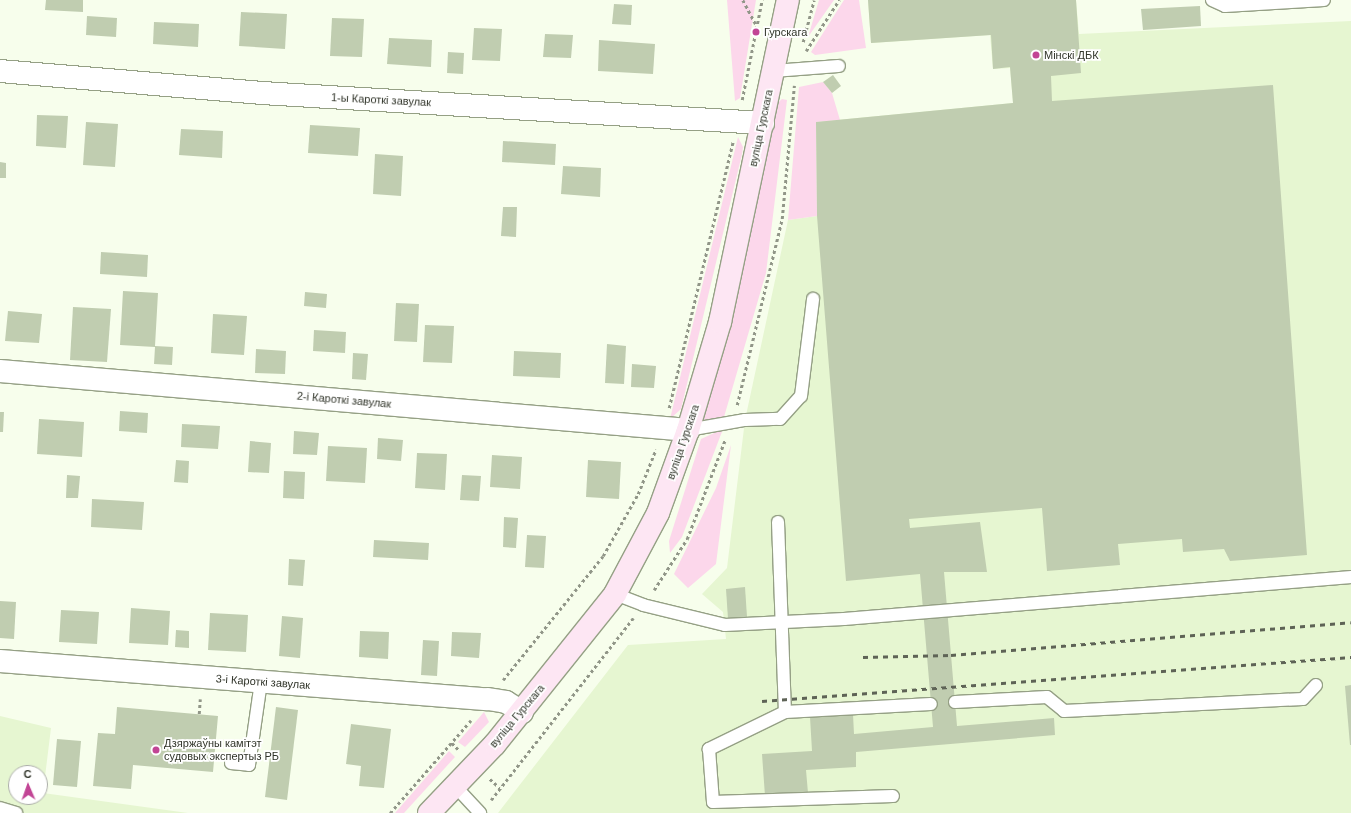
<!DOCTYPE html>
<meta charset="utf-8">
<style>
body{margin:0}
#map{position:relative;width:1351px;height:813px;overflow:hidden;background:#f7feec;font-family:Arial,sans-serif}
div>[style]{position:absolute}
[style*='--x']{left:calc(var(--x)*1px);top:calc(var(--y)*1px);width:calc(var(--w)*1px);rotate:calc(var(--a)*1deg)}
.built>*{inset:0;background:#e6f6d1}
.green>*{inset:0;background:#fcd7eb}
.building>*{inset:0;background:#c0cdb0}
.path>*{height:2.5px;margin-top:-1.25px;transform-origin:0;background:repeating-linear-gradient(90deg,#919688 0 3px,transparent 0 6px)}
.roads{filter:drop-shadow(1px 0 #95a085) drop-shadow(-1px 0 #95a085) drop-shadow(0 1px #95a085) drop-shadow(0 -1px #95a085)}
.service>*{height:12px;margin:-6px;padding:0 6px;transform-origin:6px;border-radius:6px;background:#fff}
.minor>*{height:22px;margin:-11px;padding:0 11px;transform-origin:11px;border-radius:11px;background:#fff}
.secondary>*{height:22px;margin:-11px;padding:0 11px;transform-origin:11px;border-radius:11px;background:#fde6f3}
.rail>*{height:3px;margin-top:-1.5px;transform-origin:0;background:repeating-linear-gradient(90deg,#5e6356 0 5px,transparent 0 10px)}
.dots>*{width:11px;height:11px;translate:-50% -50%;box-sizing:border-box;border:2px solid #fff;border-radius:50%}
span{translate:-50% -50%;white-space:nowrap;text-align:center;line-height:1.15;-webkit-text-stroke:3.5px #fff;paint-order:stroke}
.poi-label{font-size:11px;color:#303429}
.left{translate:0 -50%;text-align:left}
.street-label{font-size:11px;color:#303429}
.north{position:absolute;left:8px;top:765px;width:40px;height:40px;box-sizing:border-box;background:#fff;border:1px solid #acaea9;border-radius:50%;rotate:358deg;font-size:11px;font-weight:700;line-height:16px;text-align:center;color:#303429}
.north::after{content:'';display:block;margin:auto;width:14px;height:18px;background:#c24595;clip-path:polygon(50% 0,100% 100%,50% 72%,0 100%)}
</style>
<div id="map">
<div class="built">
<i style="clip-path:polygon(868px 0,1076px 0,1079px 34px,1351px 21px,1351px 813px,498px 813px,628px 645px,726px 639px,723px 612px,702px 594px,727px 568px,745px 420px,788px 220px,817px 216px,816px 122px,1013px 103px,1010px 68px,993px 69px,990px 35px,871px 43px)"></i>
<i style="clip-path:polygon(evenodd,0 716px,51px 728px,43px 793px,188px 813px,0 813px,0 716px,16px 773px,40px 773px,40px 797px,16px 797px,16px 773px)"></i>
</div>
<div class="green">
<i style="clip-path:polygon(727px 0,756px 0,740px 98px,735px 101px)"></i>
<i style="clip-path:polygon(819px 0,834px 0,808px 37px)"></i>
<i style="clip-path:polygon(844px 0,859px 0,866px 48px,815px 55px,811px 52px)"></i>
<i style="clip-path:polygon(823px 82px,832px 93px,840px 120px,816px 122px,817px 216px,788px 220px,799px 87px)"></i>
<i style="clip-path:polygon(782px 99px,787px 100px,766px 273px,724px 417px,702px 422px,749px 238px,773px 107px)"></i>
<i style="clip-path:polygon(738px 137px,743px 147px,742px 154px,681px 409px,670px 419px)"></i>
<i style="clip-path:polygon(723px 429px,682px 537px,670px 553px,669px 541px,701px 439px)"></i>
<i style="clip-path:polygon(731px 445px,716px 564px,688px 588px,674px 574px,716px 488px)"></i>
<i style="clip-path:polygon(484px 712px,489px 722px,465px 747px,458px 742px)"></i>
<i style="clip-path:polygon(449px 751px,455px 757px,404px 813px,395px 813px)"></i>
</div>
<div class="building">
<i style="clip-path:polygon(46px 0,83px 0,83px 12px,45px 10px)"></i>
<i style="clip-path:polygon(868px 0,1076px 0,1081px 73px,1051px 76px,1052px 101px,1273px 85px,1307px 555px,1230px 561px,1224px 549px,1183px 552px,1182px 539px,1118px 544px,1120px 565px,1047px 571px,1042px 508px,909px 519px,910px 528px,980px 522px,987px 572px,944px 572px,957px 726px,1054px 718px,1055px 735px,856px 752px,856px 767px,806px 770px,808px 793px,765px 796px,762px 754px,812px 751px,810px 717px,853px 714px,854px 734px,933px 727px,920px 574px,846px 581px,817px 216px,816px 122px,1013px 103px,1010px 67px,993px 69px,991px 35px,871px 43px)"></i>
<i style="clip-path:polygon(614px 4px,632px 5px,631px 25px,612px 24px)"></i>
<i style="clip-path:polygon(1200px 6px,1201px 26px,1143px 30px,1141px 9px)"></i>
<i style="clip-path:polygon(241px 12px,287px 14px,285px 49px,239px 46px)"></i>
<i style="clip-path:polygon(87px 16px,117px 18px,116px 37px,86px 35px)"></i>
<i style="clip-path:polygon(332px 18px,364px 19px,362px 57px,330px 56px)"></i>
<i style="clip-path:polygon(154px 22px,199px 24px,198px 47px,153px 44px)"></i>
<i style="clip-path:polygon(474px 28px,502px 29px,500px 61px,472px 60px)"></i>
<i style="clip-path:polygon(545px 34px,573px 35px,571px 58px,543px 57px)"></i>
<i style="clip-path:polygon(389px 38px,432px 40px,431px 67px,387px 64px)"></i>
<i style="clip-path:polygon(599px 40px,655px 44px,653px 74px,598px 71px)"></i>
<i style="clip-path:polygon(448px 52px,464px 53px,463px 74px,447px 73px)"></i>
<i style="clip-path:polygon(833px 75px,841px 86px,832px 93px,823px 82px)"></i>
<i style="clip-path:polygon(37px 115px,68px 116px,66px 148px,36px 146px)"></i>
<i style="clip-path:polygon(86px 122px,118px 124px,115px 167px,83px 165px)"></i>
<i style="clip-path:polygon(310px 125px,360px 128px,358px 156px,308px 153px)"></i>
<i style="clip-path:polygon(181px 129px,223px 131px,222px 158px,179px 155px)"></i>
<i style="clip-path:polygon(503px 141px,556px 144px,555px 165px,502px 162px)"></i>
<i style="clip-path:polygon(375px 154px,403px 156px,401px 196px,373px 194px)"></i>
<i style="clip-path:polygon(0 162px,6px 163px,6px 178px,0 178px)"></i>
<i style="clip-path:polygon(563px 166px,601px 168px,600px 197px,561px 194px)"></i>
<i style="clip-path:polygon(503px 207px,517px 207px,516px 237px,501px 236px)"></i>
<i style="clip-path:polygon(101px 252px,148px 255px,147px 277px,100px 274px)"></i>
<i style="clip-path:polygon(123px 291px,158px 293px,155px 346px,173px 347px,172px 365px,154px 364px,155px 347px,120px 345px)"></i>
<i style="clip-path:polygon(305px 292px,327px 294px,326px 308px,304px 306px)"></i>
<i style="clip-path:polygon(396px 303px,419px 304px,417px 342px,394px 341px)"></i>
<i style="clip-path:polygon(73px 307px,111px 309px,107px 362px,70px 360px)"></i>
<i style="clip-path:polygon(8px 311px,42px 314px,39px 343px,5px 341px)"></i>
<i style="clip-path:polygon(213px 314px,247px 316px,244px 355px,211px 353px)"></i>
<i style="clip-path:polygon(425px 325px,454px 326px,452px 363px,423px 362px)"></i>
<i style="clip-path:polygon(314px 330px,346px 332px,345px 353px,313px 351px)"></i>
<i style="clip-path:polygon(607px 344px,626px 346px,624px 384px,605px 383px)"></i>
<i style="clip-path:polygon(256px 349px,286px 351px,285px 374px,255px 373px)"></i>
<i style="clip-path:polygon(514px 351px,561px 353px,560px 378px,513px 376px)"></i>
<i style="clip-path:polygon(353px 353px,368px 354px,366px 380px,352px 379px)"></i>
<i style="clip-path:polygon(632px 364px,656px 366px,654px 388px,631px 387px)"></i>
<i style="clip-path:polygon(120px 411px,148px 413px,147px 433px,119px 431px)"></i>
<i style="clip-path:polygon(0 412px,4px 412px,3px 432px,0 432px)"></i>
<i style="clip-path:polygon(39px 419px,84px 422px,82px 457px,37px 454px)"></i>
<i style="clip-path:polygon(182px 424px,220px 426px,218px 449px,181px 447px)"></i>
<i style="clip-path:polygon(294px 431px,319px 433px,317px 455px,293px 454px)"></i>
<i style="clip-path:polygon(378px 438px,403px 440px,401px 461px,377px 459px)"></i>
<i style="clip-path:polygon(250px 441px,271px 443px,269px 473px,248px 472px)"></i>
<i style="clip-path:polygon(328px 446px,367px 448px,365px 483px,326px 481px)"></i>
<i style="clip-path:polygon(417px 453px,447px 454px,445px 490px,415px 488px)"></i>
<i style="clip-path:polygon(492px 455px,522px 457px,520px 489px,490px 487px)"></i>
<i style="clip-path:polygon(176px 460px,189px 461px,188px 483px,174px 482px)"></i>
<i style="clip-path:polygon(588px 460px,621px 462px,619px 499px,586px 497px)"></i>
<i style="clip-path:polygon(284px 471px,305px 472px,304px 499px,283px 498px)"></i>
<i style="clip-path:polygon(67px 475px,80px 476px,78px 498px,66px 498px)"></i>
<i style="clip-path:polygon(462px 475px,481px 476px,479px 501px,460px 500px)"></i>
<i style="clip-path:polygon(92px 499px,144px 502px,142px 530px,91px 527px)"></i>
<i style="clip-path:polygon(504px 517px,518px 518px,516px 548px,503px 547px)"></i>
<i style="clip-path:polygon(527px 535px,546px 536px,544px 568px,525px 567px)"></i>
<i style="clip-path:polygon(374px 540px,429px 543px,428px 560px,373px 557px)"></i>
<i style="clip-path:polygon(289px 559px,305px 560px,303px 586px,288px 585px)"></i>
<i style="clip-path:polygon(745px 587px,747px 617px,728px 619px,726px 589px)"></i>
<i style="clip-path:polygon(0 601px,16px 602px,14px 639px,0 638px)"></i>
<i style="clip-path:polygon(131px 608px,170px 611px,168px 645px,129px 643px)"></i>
<i style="clip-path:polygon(61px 610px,99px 612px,97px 644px,59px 642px)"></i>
<i style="clip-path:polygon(210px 613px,248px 615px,246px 652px,208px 650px)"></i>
<i style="clip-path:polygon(282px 616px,303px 618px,300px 658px,279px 656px)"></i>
<i style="clip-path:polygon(176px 630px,189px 631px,189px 648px,175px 647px)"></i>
<i style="clip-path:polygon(360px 631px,389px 632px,388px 659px,359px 657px)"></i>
<i style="clip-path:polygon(452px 632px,481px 633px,479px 658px,451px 656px)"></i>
<i style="clip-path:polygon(423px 640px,439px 641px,437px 676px,421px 675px)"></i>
<i style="clip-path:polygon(1351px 685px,1351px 745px,1350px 745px,1345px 686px)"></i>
<i style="clip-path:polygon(117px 707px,218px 716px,213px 772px,133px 765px,131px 789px,93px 786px,98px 733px,115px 734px)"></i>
<i style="clip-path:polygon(276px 707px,298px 710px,287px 800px,265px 797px)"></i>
<i style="clip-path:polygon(351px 724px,391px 729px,384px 788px,359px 786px,361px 766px,346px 764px)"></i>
<i style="clip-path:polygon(57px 739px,81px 741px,77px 787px,53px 785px)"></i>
</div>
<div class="path">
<i style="--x:743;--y:0;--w:27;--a:62"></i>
<i style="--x:803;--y:42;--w:43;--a:-75.3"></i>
<i style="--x:806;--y:51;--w:61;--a:-57.1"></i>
<i style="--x:742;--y:100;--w:102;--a:-78.7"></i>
<i style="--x:737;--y:405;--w:191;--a:-76.4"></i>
<i style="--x:782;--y:219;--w:134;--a:-84.8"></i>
<i style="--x:669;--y:408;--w:274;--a:-76.5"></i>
<i style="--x:654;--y:590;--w:61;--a:-57.1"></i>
<i style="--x:687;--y:539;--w:106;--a:-69"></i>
<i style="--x:503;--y:680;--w:159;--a:-51.1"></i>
<i style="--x:603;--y:556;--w:71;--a:-60.6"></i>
<i style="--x:638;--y:494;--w:48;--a:-68.2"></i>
<i style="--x:199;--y:714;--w:15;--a:-86"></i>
<i style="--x:452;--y:743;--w:11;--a:45"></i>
<i style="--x:490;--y:779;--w:13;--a:42"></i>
<i style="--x:491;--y:800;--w:231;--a:-52"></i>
<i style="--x:390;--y:813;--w:123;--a:-48.9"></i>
</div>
<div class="roads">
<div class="service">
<i style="--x:1212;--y:0;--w:14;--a:25"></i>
<i style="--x:1225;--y:6;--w:99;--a:-3.5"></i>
<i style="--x:773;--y:71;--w:66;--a:-4.3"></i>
<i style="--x:688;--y:430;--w:58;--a:-10"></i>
<i style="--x:745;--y:420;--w:35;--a:-2"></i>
<i style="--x:780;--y:419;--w:31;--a:-48"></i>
<i style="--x:801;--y:396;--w:98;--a:-82.9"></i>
<i style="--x:778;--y:522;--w:190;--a:87.9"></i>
<i style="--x:785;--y:712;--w:146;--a:-3.1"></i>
<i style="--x:615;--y:594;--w:30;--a:21"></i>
<i style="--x:643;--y:605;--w:84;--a:13.7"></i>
<i style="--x:725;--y:625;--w:119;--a:-2.9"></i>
<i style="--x:844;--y:619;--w:509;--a:-4.74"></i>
<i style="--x:955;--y:702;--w:92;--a:-3.1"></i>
<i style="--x:1047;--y:697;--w:22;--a:39"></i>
<i style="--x:1064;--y:711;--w:239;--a:-2.9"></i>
<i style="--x:1303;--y:699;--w:19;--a:-47"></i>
<i style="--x:785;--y:712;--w:85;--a:154"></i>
<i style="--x:709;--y:749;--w:53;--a:85.7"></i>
<i style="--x:713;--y:802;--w:180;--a:-1.9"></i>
<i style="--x:231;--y:763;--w:18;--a:6"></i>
<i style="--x:249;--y:765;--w:84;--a:-81.8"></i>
<i style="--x:455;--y:786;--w:37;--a:47"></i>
<i style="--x:0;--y:808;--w:17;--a:17"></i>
</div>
<div class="minor">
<i style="--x:0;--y:71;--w:263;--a:4.8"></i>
<i style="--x:262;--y:93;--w:502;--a:3.43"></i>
<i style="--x:0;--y:371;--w:691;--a:4.9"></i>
<i style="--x:0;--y:661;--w:489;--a:4.5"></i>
<i style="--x:488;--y:699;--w:18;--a:9"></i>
<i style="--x:506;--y:702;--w:19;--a:32"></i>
</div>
<div class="secondary">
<i style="--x:429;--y:813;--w:95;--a:-46.3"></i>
<i style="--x:495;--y:744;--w:192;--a:-51.3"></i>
<i style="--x:615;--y:594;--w:92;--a:-62"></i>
<i style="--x:658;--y:513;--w:88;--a:-70.1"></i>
<i style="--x:688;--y:430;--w:113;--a:-73.5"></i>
<i style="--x:720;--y:322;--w:329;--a:-78.1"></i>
</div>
</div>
<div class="rail">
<i style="--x:863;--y:657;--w:88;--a:-1.3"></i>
<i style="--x:951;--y:655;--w:401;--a:-4.7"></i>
<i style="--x:762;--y:701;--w:591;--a:-4.27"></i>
</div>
<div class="dots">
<i style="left:756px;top:32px;background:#c24595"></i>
<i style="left:1036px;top:55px;background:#c24595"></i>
<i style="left:156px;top:750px;background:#c24595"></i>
</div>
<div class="poi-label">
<span class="left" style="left:764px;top:32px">Гурскага</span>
<span class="left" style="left:1044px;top:55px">Мінскі ДБК</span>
<span class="left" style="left:164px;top:750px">Дзяржаўны камітэт<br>судовых экспертыз РБ</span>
</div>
<div class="street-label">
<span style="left:381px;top:100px;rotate:3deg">1-ы Кароткі завулак</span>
<span style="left:761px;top:128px;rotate:-78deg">вуліца Гурскага</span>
<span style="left:344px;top:400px;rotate:5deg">2-і Кароткі завулак</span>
<span style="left:683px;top:442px;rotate:-71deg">вуліца Гурскага</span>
<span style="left:263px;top:682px;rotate:4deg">3-і Кароткі завулак</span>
<span style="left:517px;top:716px;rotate:-50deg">вуліца Гурскага</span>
</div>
<div class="north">С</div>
</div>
